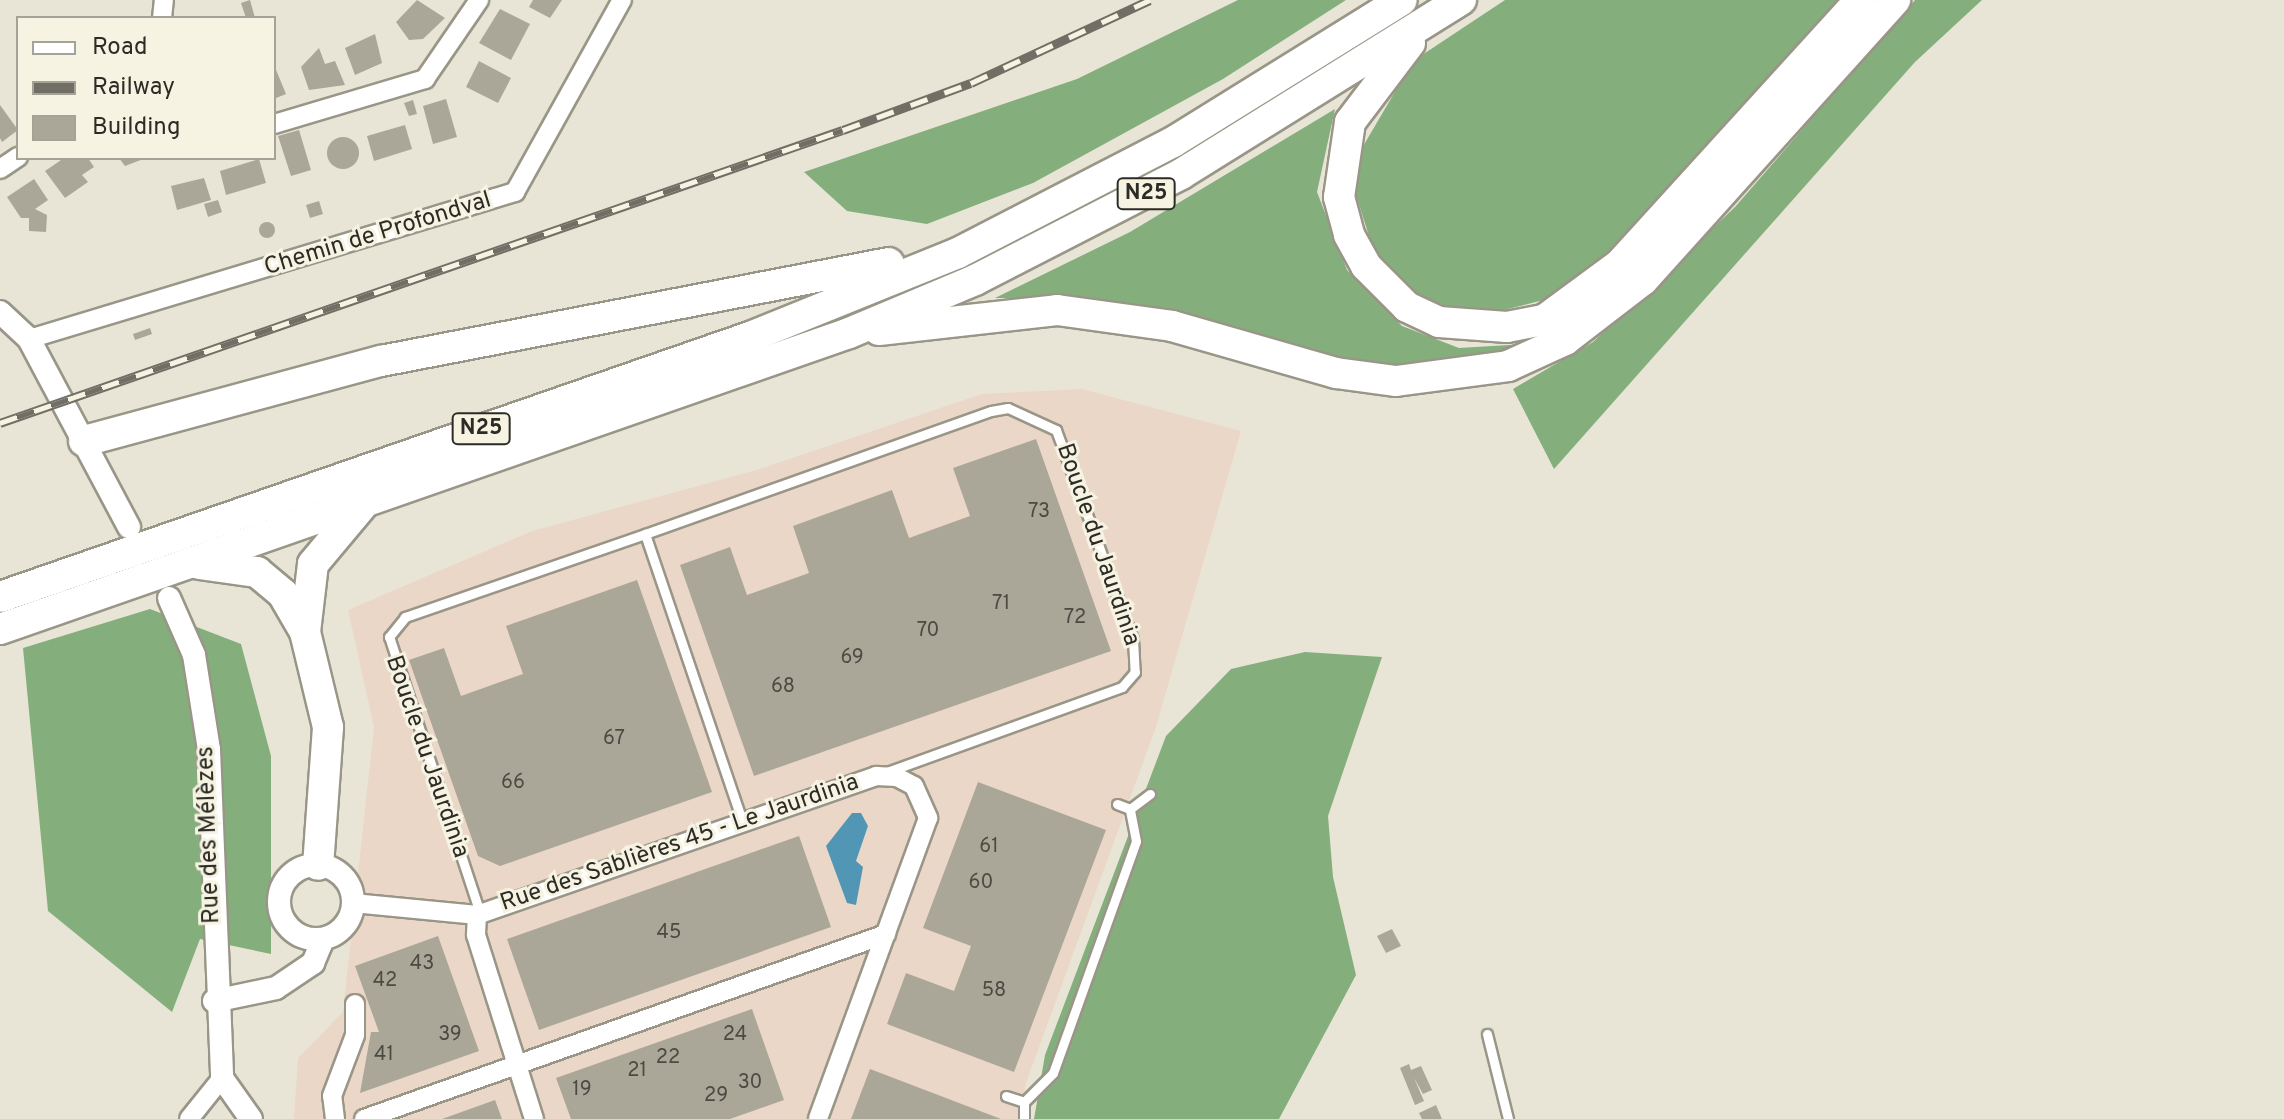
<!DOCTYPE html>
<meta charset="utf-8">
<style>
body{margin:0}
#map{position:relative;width:2284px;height:1119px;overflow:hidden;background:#e9e5d6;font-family:Overpass,sans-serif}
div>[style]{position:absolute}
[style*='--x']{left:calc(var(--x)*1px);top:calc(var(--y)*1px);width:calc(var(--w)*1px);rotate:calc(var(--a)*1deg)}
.industrial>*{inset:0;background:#ebd7c8}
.forest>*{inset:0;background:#85ae7d}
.water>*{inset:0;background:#5196b4}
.building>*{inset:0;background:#aaa798}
.round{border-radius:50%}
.roads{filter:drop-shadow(2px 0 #999687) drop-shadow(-2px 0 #999687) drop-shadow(0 2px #999687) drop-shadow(0 -2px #999687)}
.service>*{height:9px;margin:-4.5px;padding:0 4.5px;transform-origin:4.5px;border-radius:4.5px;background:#fff}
.minor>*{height:18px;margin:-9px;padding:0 9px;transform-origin:9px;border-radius:9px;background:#fff}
.tertiary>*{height:22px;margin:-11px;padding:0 11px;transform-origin:11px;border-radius:11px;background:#fff}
.tertiary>.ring{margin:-11px;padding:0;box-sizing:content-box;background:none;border:22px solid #fff;border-radius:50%}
.trunk>*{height:30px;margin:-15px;padding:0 15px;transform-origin:15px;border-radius:15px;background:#fff}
.rail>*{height:9px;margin-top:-4.5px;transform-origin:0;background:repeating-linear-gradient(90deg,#f6f3e3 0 18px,#716e65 0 36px);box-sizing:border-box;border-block:2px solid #716e65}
span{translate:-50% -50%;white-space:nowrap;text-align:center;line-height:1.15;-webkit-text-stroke:6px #f6f3e3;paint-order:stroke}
.number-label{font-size:20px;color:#4c4a42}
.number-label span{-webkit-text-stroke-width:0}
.shield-label span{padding:2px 6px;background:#f6f3e3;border:2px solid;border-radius:6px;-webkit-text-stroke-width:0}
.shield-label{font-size:22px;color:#2c2b25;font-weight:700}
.street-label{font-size:24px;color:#2c2b25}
.legend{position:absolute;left:16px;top:16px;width:260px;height:144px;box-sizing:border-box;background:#f6f3e3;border:2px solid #a5a397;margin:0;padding:10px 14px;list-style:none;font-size:24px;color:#2c2b25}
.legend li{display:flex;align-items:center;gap:16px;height:40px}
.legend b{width:40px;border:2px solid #a5a397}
</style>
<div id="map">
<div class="industrial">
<i style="clip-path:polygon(1082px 389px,1241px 431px,1156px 727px,1026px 1083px,1020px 1119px,294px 1119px,298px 1058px,343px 1012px,374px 727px,348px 610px,532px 531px,760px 469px,982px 394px)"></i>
</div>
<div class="forest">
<i style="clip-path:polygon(1238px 0,1346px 0,1223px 79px,1033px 183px,927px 224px,847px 211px,804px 172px,1077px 79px)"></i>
<i style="clip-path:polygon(1505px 0,1840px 0,1641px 221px,1559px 296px,1496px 312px,1433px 305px,1377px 261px,1354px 189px,1362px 148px,1413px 61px)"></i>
<i style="clip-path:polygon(1915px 0,1982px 0,1915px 62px,1554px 469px,1513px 389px,1593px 342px,1735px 207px)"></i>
<i style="clip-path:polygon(1335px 109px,1317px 192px,1347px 270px,1402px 326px,1459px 348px,1528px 344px,1450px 364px,1373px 366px,1083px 298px,995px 298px,1130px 232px)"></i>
<i style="clip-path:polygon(150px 609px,241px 644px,271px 756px,271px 954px,200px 939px,172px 1012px,48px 911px,23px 648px)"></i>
<i style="clip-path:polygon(1305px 652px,1382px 657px,1328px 816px,1333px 877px,1356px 975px,1279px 1119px,1034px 1119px,1045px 1055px,1166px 736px,1231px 669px)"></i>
</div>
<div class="water">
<i style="clip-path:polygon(852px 813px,861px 813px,868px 826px,856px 861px,863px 867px,856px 905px,847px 903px,826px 846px)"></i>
</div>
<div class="building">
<i style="clip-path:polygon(250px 0,255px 18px,246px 18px,241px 3px)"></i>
<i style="clip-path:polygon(417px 0,445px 18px,423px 39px,409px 40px,396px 22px)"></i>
<i style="clip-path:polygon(533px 0,562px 0,550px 18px,529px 7px)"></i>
<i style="clip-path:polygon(500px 9px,530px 24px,511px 60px,479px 43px)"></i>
<i style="clip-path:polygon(375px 34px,382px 63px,355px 75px,345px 48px)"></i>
<i style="clip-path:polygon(319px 48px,325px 64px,335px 61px,345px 85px,309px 90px,301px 67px)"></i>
<i style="clip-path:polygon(479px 61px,511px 78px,498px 103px,466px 87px)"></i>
<i style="clip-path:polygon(274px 65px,286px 94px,276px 98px,274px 95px)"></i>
<i style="clip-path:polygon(446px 99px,457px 137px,433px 144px,423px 106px)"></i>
<i style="clip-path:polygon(413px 100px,417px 114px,409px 116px,404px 103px)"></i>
<i style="clip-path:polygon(0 105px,18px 130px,2px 142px,0 138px)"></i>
<i style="clip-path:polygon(405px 125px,412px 149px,374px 161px,367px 136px)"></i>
<i style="clip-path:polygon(299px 130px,311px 170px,291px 176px,278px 136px)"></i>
<i class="round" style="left:327px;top:137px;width:32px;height:32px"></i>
<i style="clip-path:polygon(64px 158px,88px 158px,94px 167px,82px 175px,88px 182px,65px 198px,45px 171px)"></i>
<i style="clip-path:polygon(119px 158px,146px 158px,125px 166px)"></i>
<i style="clip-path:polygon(259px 159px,266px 183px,226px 195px,220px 171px)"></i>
<i style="clip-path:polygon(204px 178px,211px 200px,177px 210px,171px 186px)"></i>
<i style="clip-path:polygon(34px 179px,48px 200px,35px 209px,47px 215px,46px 232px,29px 231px,29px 218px,21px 218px,7px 197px)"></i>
<i style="clip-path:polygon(218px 200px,222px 212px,208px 217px,204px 204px)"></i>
<i style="clip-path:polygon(319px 201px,323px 214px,310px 218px,306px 205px)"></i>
<i class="round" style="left:259px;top:222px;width:16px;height:16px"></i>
<i style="clip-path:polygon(150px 328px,152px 334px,135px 340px,133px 334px)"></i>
<i style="clip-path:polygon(1036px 439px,1111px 651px,754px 776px,680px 565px,730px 547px,747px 595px,809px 573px,793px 526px,892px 490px,909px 538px,970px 516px,953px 468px)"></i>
<i style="clip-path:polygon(637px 580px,712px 792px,500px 866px,478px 856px,409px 660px,444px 648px,461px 696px,523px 674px,506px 626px)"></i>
<i style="clip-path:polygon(978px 782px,1106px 830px,1014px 1072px,887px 1024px,906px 973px,954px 991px,971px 946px,923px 928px)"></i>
<i style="clip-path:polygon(799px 836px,831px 927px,539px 1030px,507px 939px)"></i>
<i style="clip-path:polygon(1392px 929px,1401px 946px,1386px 953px,1377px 936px)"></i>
<i style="clip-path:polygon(438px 936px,479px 1051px,360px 1093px,371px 1032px,379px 1032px,355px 966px)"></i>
<i style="clip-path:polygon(752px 1009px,784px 1100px,730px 1119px,571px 1119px,556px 1078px)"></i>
<i style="clip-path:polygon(1409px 1064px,1411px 1070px,1421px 1066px,1432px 1090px,1423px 1094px,1414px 1078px,1424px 1101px,1415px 1105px,1400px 1068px)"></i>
<i style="clip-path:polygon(870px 1069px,1001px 1119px,851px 1119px)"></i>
<i style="clip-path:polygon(495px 1100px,502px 1119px,442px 1119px)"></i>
<i style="clip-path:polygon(1436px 1105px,1442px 1119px,1422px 1119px,1419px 1113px)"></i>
</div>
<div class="roads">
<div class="service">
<i style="--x:645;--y:534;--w:367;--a:-19.6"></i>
<i style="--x:991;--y:411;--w:17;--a:-10"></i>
<i style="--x:1008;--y:408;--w:53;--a:24.6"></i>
<i style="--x:1056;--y:430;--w:223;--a:69.8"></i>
<i style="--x:1133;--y:639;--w:33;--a:87"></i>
<i style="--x:1135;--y:672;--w:20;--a:131"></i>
<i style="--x:1122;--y:687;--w:250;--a:160.1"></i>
<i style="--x:1117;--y:804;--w:14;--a:21"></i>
<i style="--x:1130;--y:809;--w:25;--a:-37"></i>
<i style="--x:480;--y:913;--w:291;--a:-108.2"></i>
<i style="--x:389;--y:637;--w:26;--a:-51"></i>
<i style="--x:405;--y:617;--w:254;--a:-19.1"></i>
<i style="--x:645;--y:534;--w:305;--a:71.3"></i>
<i style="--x:1487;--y:1034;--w:88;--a:76.1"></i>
<i style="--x:1006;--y:1096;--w:19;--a:18"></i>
<i style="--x:1024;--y:1119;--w:17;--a:-90"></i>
<i style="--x:1024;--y:1102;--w:41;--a:-45"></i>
<i style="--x:1053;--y:1073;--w:246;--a:-70.3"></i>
<i style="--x:1136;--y:841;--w:33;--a:-101"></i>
</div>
<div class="minor">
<i style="--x:162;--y:18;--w:18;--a:-84"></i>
<i style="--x:274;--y:124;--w:158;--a:-16.6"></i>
<i style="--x:425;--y:79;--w:96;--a:-55.6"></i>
<i style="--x:0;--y:169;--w:22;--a:-34"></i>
<i style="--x:29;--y:339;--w:508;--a:-16.83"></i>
<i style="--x:515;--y:192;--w:220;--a:-60.9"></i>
<i style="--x:353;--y:903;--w:125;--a:5.5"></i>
<i style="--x:477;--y:915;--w:423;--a:-19.2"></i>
<i style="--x:876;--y:776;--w:21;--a:3"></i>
<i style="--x:897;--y:777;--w:19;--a:28"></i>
<i style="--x:914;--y:786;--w:35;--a:66"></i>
<i style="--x:928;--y:818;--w:320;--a:110.1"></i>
<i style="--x:477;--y:915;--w:20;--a:93"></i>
<i style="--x:476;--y:935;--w:193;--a:72.5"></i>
<i style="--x:189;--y:1119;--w:53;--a:-51.2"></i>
<i style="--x:335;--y:1119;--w:23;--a:-97"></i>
<i style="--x:332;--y:1096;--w:65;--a:-69.3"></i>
<i style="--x:355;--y:1035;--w:31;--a:-90"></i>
<i style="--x:364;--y:1119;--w:554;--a:-19.51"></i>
</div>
<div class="tertiary">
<i style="--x:0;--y:312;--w:40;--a:43"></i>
<i style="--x:29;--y:339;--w:213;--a:62"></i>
<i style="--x:169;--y:598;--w:62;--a:66.3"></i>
<i style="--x:194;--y:655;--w:96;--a:81"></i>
<i style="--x:209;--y:750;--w:328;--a:87.7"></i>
<i style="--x:222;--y:1078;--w:50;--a:54.7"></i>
<i class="ring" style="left:279px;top:865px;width:52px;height:52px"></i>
<i style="--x:214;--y:1001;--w:63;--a:-11.8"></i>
<i style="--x:276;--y:988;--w:45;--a:-34"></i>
<i style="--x:313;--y:963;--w:26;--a:-67"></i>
</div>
<div class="trunk">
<i style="--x:1410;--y:43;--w:99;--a:127.2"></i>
<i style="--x:1350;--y:122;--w:76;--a:98.3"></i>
<i style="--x:1339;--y:197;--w:39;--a:75"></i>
<i style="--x:1349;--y:235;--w:35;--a:61"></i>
<i style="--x:1366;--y:266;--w:58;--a:45"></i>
<i style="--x:1407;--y:307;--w:35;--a:25"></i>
<i style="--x:1439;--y:322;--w:68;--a:4.2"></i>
<i style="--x:1507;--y:327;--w:38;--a:-11"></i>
<i style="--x:1544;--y:320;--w:93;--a:-36.3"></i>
<i style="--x:1619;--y:265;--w:358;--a:-47.7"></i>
<i style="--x:879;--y:330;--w:179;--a:-6.4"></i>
<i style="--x:1057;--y:310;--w:116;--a:7.9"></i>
<i style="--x:1172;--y:326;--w:171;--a:16"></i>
<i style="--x:1336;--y:373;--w:61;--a:7.6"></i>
<i style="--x:1396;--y:381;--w:113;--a:-7.6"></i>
<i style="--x:1508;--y:366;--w:63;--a:-24.5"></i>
<i style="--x:1565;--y:340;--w:98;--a:-37.6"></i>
<i style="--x:1643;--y:280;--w:377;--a:-48"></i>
<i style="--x:84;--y:441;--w:308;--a:-15.1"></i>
<i style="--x:381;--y:361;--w:517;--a:-10.92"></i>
<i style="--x:199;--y:564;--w:59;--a:7.9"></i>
<i style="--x:257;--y:572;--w:34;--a:40"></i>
<i style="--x:283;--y:594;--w:44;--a:59.9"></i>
<i style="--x:305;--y:632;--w:98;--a:76.4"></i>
<i style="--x:328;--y:727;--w:138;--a:94.1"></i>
<i style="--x:0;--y:597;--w:794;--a:-19.12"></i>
<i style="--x:750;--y:337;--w:224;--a:-22"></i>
<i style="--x:958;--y:253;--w:242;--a:-27.3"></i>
<i style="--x:1173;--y:142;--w:269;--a:-31.8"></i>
<i style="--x:0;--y:629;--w:899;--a:-19.22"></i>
<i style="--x:849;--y:333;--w:137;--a:-22.8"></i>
<i style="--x:975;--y:280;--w:232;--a:-27.2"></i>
<i style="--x:1181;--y:174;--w:330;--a:-31.9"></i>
<i style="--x:305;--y:632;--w:68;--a:-83.3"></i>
<i style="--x:313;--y:564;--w:81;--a:-50"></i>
</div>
</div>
<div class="rail">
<i style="--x:0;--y:423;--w:892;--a:-19.17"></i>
<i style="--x:843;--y:130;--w:136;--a:-20.2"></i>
<i style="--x:971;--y:83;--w:197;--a:-24.9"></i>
</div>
<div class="number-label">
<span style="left:1039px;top:512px">73</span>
<span style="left:1001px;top:604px">71</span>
<span style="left:1075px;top:618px">72</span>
<span style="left:928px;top:631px">70</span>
<span style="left:852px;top:658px">69</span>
<span style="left:783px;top:687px">68</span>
<span style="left:614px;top:739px">67</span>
<span style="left:513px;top:783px">66</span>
<span style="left:989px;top:847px">61</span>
<span style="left:981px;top:883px">60</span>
<span style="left:669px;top:933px">45</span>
<span style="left:422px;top:964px">43</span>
<span style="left:385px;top:981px">42</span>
<span style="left:994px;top:991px">58</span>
<span style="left:450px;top:1035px">39</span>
<span style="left:735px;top:1035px">24</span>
<span style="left:384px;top:1055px">41</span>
<span style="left:668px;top:1058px">22</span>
<span style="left:637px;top:1071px">21</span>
<span style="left:750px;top:1083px">30</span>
<span style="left:582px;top:1090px">19</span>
<span style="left:716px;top:1096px">29</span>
</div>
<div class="shield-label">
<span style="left:1146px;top:194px">N25</span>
<span style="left:481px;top:429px">N25</span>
</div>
<div class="street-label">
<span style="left:378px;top:235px;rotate:-17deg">Chemin de Profondval</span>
<span style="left:1097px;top:545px;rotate:71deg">Boucle du Jaurdinia</span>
<span style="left:426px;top:757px;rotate:71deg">Boucle du Jaurdinia</span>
<span style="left:210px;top:835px;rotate:-92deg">Rue des Mélèzes</span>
<span style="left:680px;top:844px;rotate:-19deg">Rue des Sablières 45 - Le Jaurdinia</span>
</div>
<ul class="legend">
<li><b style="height:10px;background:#fff"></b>Road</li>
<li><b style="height:10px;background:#716e65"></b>Railway</li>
<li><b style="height:22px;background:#aaa798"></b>Building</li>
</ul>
</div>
